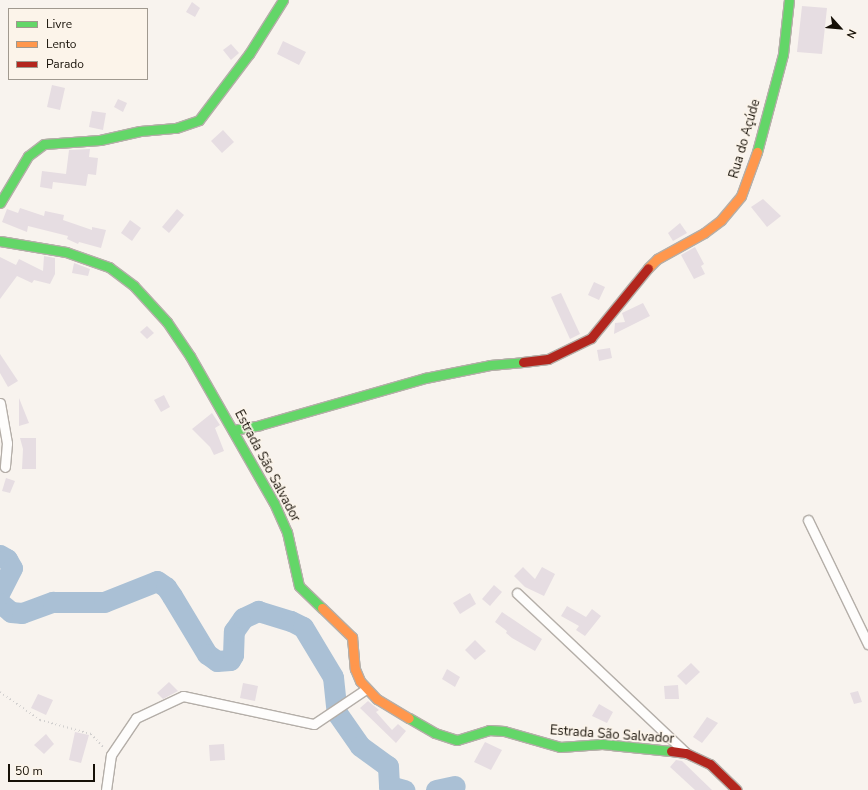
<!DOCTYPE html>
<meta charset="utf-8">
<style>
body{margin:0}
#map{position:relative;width:868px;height:790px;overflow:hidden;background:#f8f3ee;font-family:"Nunito Sans",sans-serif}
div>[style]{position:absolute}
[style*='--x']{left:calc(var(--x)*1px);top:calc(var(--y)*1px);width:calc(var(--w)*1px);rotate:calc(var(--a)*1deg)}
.river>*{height:21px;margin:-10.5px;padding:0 10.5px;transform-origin:10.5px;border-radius:10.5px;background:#aac0d5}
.building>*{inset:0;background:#e6dde2}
.path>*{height:2px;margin-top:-1px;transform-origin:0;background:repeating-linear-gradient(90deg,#d2d0cf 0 1px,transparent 0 4px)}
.roads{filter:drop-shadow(1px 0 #b4aea8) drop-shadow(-1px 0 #b4aea8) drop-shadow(0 1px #b4aea8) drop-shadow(0 -1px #b4aea8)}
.street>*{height:9px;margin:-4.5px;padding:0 4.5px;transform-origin:4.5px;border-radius:4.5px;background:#fefdfc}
.fast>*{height:9px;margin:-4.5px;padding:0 4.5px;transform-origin:4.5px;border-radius:4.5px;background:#63d668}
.slow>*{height:9px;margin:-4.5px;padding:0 4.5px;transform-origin:4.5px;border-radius:4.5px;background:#ff974d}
.jam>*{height:9px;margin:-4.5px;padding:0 4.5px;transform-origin:4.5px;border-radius:4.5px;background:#b3261e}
span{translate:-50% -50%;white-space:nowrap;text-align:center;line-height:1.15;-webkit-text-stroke:3px #fcf4ea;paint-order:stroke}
.street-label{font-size:13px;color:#161007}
.legend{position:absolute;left:8px;top:8px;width:140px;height:72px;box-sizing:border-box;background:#fcf4ea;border:1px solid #a0998f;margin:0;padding:5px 7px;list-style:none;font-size:12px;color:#161007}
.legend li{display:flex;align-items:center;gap:8px;height:20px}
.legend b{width:20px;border:1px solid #a0998f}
.north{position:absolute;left:820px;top:8px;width:40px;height:40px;-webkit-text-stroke:3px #fcf4ea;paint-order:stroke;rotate:117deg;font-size:11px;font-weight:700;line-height:16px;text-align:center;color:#161007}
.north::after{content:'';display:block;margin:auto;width:14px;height:18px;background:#161007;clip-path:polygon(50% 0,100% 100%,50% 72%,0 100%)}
.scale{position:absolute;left:8px;top:764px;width:87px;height:18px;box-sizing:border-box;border:2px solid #161007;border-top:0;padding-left:5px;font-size:12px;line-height:14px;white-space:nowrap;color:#161007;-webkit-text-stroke:3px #fcf4ea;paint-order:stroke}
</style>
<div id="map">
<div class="river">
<i style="--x:0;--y:555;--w:8;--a:30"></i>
<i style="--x:7;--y:559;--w:10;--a:61"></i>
<i style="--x:12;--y:568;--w:27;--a:117"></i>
<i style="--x:0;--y:603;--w:14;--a:39"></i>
<i style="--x:11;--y:612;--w:11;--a:5"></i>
<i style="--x:22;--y:613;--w:33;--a:-20"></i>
<i style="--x:53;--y:602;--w:51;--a:0"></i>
<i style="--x:104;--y:602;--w:57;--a:-21.6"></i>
<i style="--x:157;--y:581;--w:11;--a:34"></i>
<i style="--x:166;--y:587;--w:11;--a:56"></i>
<i style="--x:172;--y:596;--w:68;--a:58.9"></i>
<i style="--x:207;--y:654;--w:12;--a:35"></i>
<i style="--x:217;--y:661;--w:13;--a:-4"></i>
<i style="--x:230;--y:660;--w:6;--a:-59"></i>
<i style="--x:233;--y:655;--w:24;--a:-88"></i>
<i style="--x:234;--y:631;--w:16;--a:-55"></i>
<i style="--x:243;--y:618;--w:17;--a:-25"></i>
<i style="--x:258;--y:611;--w:34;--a:17"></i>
<i style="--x:291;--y:621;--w:13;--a:27"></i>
<i style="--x:303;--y:627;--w:58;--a:59"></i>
<i style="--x:333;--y:677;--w:36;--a:84"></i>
<i style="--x:337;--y:713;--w:40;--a:55.1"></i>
<i style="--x:360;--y:746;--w:34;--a:36"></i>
<i style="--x:388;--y:766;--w:20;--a:87"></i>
<i style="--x:389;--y:786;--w:16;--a:15"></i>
<i style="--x:436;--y:790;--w:19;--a:-12"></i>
</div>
<div class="building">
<i style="clip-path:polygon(192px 2px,200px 8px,195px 17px,186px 12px)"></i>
<i style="clip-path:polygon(802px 6px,827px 8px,822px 54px,797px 52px)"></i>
<i style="clip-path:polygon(283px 41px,306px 52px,299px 65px,277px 54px)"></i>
<i style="clip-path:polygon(231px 44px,239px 53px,231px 60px,223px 50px)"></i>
<i style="clip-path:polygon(52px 85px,65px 88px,60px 110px,47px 107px)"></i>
<i style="clip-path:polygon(118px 99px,127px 103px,123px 112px,114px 107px)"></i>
<i style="clip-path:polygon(92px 111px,106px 113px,103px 130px,89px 127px)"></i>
<i style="clip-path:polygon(223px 130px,234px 142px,222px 153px,211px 141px)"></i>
<i style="clip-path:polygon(90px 149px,89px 157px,98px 158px,96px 175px,88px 174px,86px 186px,53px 182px,52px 189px,40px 187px,42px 171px,66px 174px,69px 150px)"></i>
<i style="clip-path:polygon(763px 199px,781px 216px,767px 227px,751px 207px)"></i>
<i style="clip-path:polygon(20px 208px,44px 216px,45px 211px,64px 215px,63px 220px,92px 230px,92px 227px,106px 230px,101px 248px,79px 242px,78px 244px,67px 239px,68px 236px,28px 226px,27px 232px,2px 222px,7px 209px,18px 213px)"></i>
<i style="clip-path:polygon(177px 209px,184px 215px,169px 233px,162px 227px)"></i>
<i style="clip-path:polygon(130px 220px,141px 228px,132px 241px,121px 233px)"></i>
<i style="clip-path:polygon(680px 223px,687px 233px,673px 241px,668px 233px)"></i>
<i style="clip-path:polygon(695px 247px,704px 264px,701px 266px,705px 274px,694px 279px,681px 255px)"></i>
<i style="clip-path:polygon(44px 256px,55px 258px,55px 274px,50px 284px,34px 280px,32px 283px,17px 276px,0 299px,0 257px,16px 265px,19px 259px,43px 271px)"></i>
<i style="clip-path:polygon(74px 263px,90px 269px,88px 276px,72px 273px)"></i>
<i style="clip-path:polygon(594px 282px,605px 287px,599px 300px,588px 295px)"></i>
<i style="clip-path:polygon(561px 293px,580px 334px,570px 339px,551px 297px)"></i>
<i style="clip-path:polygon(643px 303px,650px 316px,614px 334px,615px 323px,625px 322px,622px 313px)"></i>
<i style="clip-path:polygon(147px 326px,154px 333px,147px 339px,140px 332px)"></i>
<i style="clip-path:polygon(610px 348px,612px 358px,599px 361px,597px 350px)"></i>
<i style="clip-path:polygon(0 354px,18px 381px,8px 387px,0 373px)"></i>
<i style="clip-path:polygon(164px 395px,170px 407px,161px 412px,154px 400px)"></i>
<i style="clip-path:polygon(19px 398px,29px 423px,19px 426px)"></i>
<i style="clip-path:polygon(212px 413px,220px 425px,215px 428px,224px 451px,214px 455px,210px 447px,192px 429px)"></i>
<i style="clip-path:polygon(20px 438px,36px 438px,36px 469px,22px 469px,23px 449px)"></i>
<i style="clip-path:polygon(6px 478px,15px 481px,10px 493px,2px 491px)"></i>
<i style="clip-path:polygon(523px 567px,535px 579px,542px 567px,555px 574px,544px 596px,525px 587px,514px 576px)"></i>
<i style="clip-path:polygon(494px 585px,502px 592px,490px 606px,482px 599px)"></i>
<i style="clip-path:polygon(470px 593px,476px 604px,460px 614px,453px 603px)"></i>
<i style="clip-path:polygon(567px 606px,586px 617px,592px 609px,601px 616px,585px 636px,576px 630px,579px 626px,561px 616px)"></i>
<i style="clip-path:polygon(502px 612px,542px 639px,535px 651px,512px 638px,506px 633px,507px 631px,495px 622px)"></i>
<i style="clip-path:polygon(475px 640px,486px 651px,475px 660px,465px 650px)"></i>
<i style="clip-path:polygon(691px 663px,700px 672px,686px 685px,677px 676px)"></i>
<i style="clip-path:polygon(447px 669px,460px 677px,455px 687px,442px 679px)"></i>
<i style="clip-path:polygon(169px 682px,178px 691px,163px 699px,157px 693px)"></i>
<i style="clip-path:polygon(243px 683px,258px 686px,255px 701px,240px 698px)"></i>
<i style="clip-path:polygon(678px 685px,679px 699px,665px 699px,664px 686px)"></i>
<i style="clip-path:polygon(858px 691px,862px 702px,854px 704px,850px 693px)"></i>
<i style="clip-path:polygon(38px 694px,53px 700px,46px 715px,31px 708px)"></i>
<i style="clip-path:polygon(368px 701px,379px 710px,376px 712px,392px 730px,398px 724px,406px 731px,396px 743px,360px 708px)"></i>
<i style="clip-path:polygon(599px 704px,613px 712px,607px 723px,592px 716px)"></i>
<i style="clip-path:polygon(707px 717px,718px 723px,702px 743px,693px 737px)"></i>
<i style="clip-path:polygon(75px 732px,89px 735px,81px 763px,69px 760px)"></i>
<i style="clip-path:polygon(46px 734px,54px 744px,44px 754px,34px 745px)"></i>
<i style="clip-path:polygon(485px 742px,502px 750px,491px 770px,474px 762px)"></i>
<i style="clip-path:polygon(224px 744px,225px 760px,210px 761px,209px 745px)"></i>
<i style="clip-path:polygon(676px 760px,682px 761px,712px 790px,695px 790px,670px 767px)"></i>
</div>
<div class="path">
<i style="--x:0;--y:692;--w:49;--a:35"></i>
<i style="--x:40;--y:720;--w:53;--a:15.4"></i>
<i style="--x:91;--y:734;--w:19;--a:47"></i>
</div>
<div class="roads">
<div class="street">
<i style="--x:0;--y:403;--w:41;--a:80.1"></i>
<i style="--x:7;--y:443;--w:24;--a:95"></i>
<i style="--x:808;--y:520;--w:138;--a:64.2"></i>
<i style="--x:517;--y:593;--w:233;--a:43.4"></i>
<i style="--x:106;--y:790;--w:35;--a:-82"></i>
<i style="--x:111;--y:755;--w:45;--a:-56"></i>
<i style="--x:136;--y:718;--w:52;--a:-25.1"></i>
<i style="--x:183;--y:696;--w:134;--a:12.1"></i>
<i style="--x:314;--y:724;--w:63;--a:-33.9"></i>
</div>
<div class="fast">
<i style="--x:757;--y:152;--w:101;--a:-75.1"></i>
<i style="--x:783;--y:54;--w:54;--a:-83.7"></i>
<i style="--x:0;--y:203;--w:55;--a:-59.2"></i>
<i style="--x:28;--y:156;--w:20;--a:-37"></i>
<i style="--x:44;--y:144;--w:56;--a:-4.1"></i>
<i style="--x:100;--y:140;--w:41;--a:-12.7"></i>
<i style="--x:140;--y:131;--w:36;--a:-5"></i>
<i style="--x:176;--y:128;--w:24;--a:-19"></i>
<i style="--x:199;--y:120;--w:83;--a:-52.9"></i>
<i style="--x:249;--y:54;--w:64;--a:-57.8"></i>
<i style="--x:0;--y:241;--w:67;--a:9.5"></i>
<i style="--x:66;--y:252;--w:46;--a:19.2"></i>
<i style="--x:109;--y:267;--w:31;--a:37"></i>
<i style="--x:134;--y:286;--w:49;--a:47.5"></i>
<i style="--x:167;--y:322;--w:41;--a:55.9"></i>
<i style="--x:190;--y:356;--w:169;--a:60.3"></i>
<i style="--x:274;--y:503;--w:32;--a:66"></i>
<i style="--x:287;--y:532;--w:55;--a:77.5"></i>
<i style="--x:299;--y:586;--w:32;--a:44"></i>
<i style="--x:233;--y:430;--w:27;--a:-10"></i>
<i style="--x:260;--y:425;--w:172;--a:-15.9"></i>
<i style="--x:425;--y:378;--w:66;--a:-11.3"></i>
<i style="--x:490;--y:365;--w:33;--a:-5"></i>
<i style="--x:409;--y:718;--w:30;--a:30"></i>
<i style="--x:435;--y:733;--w:23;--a:18"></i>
<i style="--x:457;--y:740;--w:34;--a:-17"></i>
<i style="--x:489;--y:730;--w:15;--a:4"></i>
<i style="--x:504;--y:731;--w:58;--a:15.9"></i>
<i style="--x:560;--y:747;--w:42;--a:-4.1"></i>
<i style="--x:602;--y:744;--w:69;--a:5.8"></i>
</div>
<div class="slow">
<i style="--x:648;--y:268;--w:13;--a:-45"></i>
<i style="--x:657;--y:259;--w:54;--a:-29"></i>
<i style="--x:704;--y:233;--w:21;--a:-37"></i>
<i style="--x:721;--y:220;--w:31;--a:-50"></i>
<i style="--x:741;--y:196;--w:47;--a:-70"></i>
<i style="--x:322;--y:608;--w:42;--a:44"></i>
<i style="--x:352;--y:637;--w:32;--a:85"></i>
<i style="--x:355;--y:669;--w:13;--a:67"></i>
<i style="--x:360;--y:681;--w:25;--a:47"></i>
<i style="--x:377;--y:699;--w:37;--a:31"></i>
</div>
<div class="jam">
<i style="--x:523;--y:362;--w:25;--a:-7"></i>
<i style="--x:548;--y:359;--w:48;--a:-26"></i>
<i style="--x:591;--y:338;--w:90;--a:-50.8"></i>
<i style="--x:671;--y:751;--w:15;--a:8"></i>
<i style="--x:686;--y:753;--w:26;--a:25"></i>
<i style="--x:710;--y:764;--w:37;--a:44"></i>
</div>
</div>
<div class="street-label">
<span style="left:745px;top:139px;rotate:-74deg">Rua do Açúde</span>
<span style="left:267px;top:466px;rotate:62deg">Estrada São Salvador</span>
<span style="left:612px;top:735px;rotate:4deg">Estrada São Salvador</span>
</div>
<ul class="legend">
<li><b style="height:5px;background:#63d668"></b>Livre</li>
<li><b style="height:5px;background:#ff974d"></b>Lento</li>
<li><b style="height:5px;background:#b3261e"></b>Parado</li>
</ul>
<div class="north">N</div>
<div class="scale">50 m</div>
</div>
